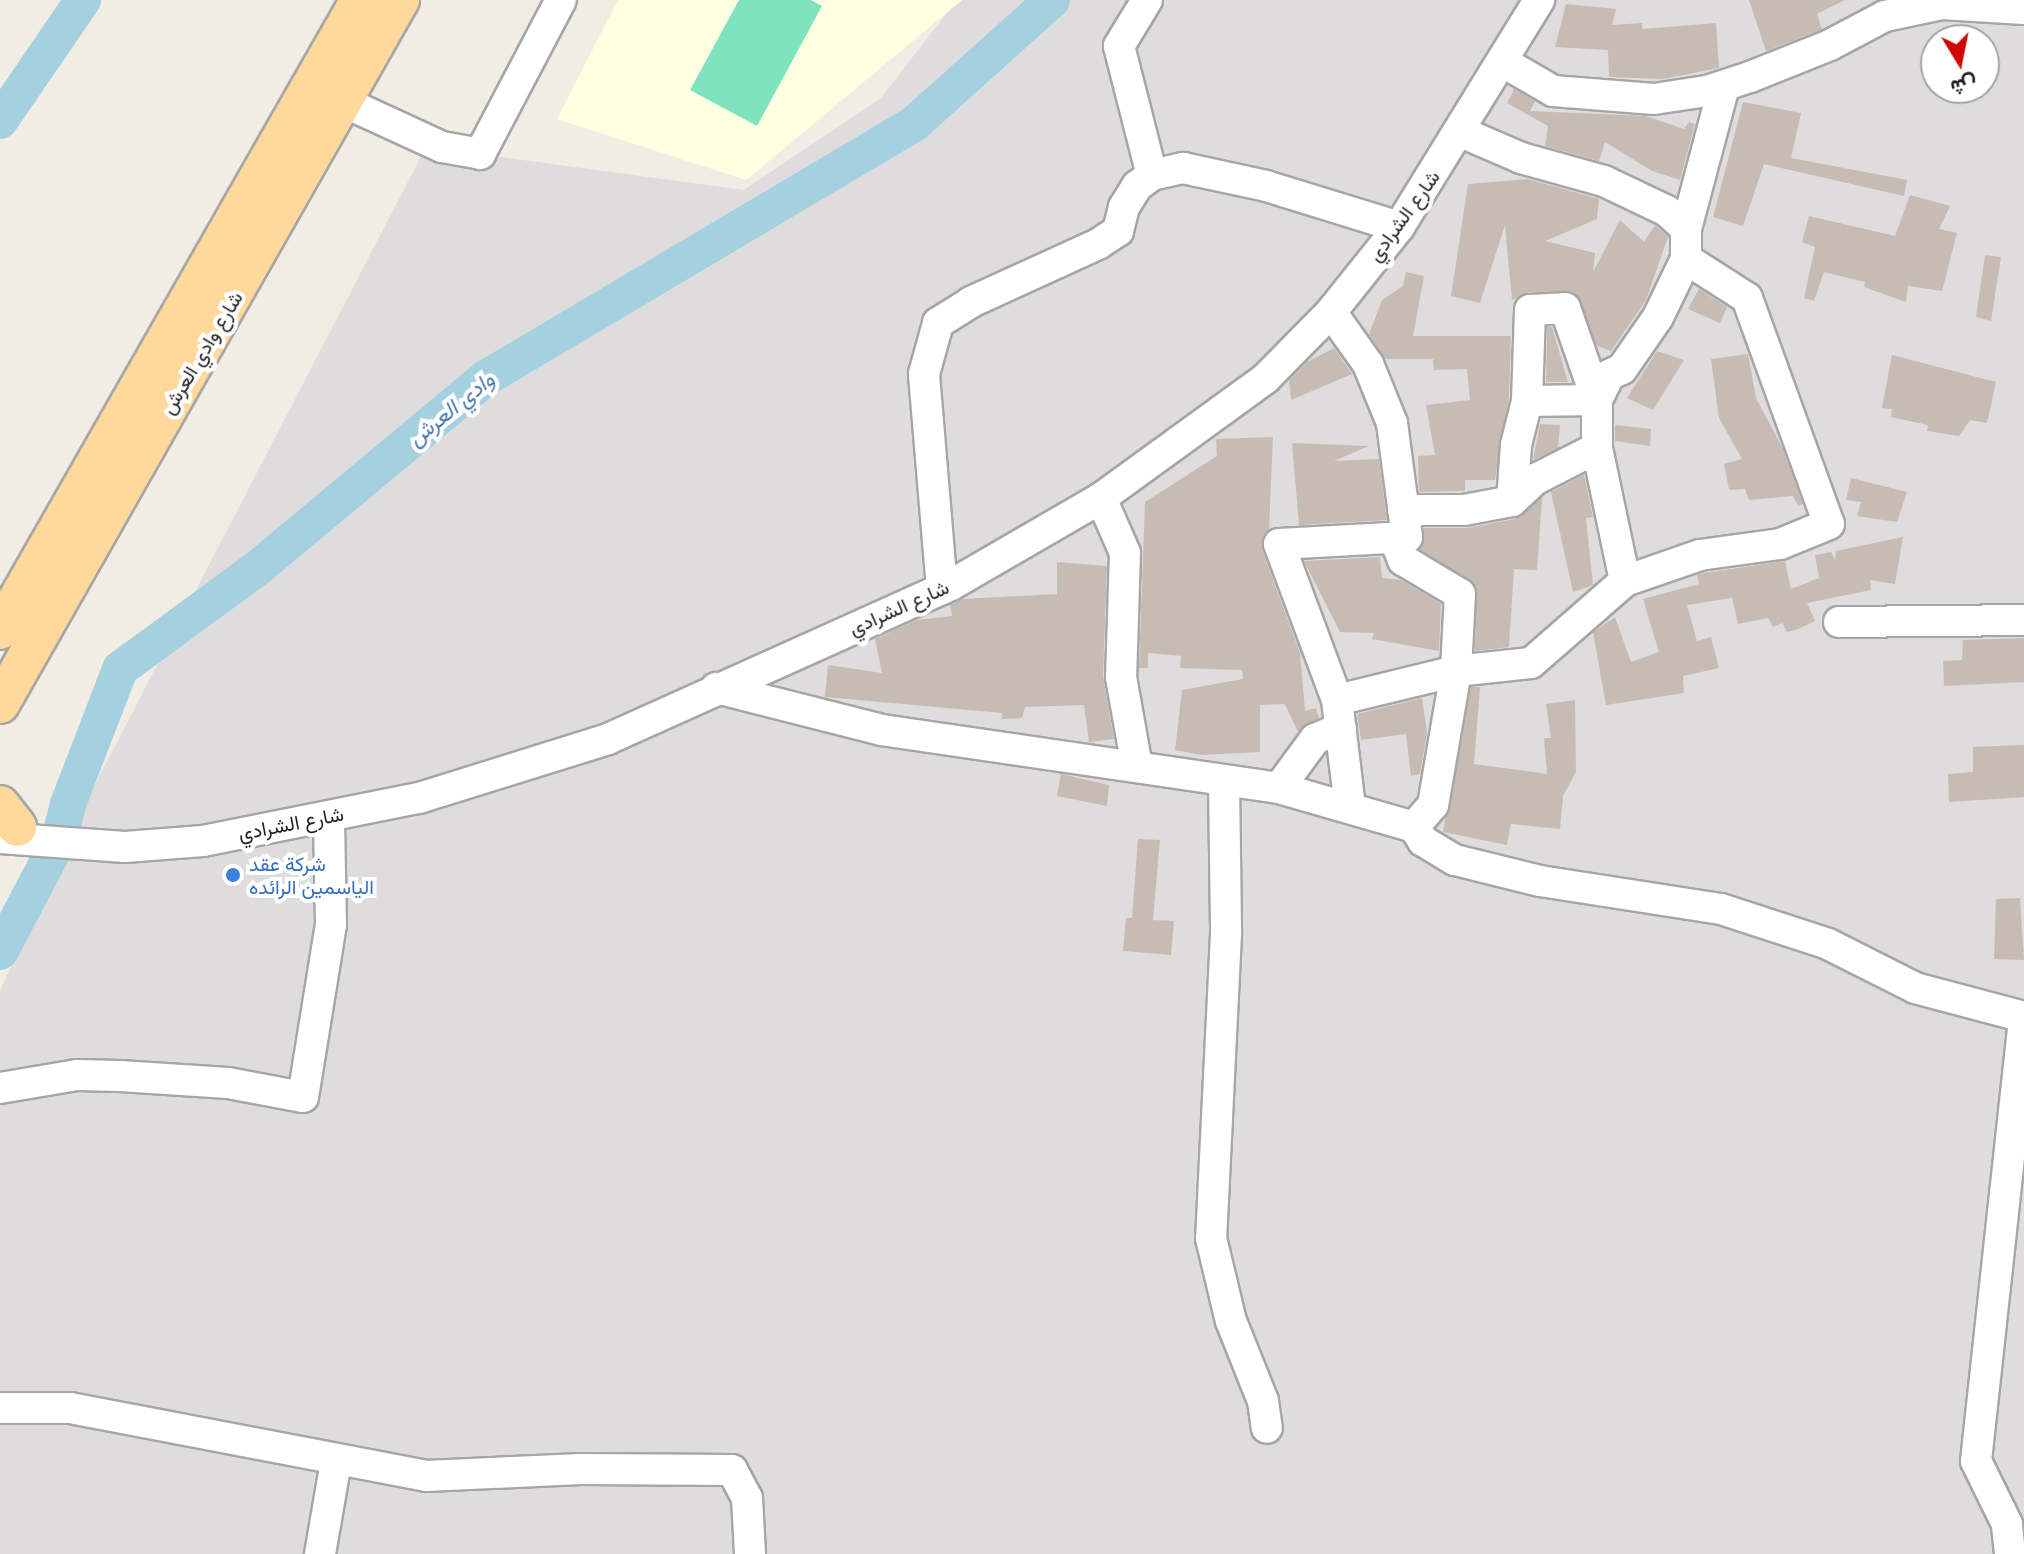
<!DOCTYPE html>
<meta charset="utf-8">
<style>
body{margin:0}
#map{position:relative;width:2024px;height:1554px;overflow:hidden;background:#f1ede5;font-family:Figtree,Vazirmatn,sans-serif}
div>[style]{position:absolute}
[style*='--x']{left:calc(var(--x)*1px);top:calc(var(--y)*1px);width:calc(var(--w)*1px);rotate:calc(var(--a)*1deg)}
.residential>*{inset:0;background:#dedcdc}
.education>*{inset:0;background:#feffe0}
.pitch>*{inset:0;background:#80e3c0}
.river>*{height:36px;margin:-18px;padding:0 18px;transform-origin:18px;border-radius:18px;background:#a4d0e0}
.building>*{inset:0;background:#c6bcb4}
.roads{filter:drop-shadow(2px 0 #a6a6a6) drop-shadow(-2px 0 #a6a6a6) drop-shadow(0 2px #a6a6a6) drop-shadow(0 -2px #a6a6a6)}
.minor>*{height:30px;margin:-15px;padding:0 15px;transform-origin:15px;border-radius:15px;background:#fff}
.major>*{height:38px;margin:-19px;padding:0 19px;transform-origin:19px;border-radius:19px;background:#ffd89c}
.dots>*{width:22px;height:22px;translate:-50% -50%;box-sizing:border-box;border:4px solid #fff;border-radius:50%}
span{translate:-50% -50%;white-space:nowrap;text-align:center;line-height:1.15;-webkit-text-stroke:8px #fff;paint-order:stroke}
.street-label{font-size:20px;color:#1f1f1f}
.shop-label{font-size:20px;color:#366cbe}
.left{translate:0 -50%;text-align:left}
.water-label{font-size:22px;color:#4475ac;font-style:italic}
.north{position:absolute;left:1920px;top:24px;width:80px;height:80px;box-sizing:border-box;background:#fff;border:2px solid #a5a5a5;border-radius:50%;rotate:170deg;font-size:22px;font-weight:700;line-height:32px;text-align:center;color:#1f1f1f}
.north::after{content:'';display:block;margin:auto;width:28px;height:36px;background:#cf0700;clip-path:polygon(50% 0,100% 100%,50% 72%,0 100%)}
</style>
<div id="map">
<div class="residential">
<i style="clip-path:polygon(evenodd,957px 0,2024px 0,2024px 1554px,0 1554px,0 991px,88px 798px,426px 147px,744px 190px,880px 99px,957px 0,1936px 40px,1984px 40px,1984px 88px,1936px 88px,1936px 40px)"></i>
</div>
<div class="education">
<i style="clip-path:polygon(618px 0,962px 0,746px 180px,557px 119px)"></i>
</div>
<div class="pitch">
<i style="clip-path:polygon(739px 0,811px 0,822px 6px,757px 126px,690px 90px)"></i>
</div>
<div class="river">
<i style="--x:0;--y:121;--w:147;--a:-55.6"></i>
<i style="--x:0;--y:952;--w:124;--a:-62.2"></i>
<i style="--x:58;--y:842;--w:39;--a:-75"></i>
<i style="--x:68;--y:804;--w:145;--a:-68.9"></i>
<i style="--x:120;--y:669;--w:174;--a:-36.3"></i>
<i style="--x:260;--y:566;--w:294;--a:-39.8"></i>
<i style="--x:486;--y:378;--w:499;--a:-30.7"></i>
<i style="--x:915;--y:123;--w:184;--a:-41.9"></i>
</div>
<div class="building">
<i style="clip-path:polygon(1749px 0,1845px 0,1817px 14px,1822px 29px,1766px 51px)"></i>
<i style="clip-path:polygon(1566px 4px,1616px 9px,1612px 25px,1642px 23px,1642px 29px,1716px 23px,1719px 68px,1663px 79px,1609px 77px,1608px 50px,1555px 47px)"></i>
<i style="clip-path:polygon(1514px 89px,1535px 101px,1530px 111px,1646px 116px,1684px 129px,1689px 122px,1695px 124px,1680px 180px,1652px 171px,1605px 142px,1599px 161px,1545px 146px,1548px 126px,1507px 103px)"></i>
<i style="clip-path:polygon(1743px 102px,1801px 113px,1791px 158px,1907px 180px,1904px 196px,1764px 164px,1743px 226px,1713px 217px)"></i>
<i style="clip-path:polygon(1528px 179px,1599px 199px,1597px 219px,1545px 241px,1595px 253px,1593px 272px,1620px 220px,1644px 242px,1655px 225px,1668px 237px,1646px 300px,1611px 351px,1597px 346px,1574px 293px,1529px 292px,1512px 300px,1505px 225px,1480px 303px,1451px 296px,1468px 184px)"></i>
<i style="clip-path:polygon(1910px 195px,1950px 206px,1939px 229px,1957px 233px,1942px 291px,1908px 286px,1906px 302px,1864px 287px,1865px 282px,1824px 272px,1814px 301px,1804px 298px,1815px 247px,1802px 242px,1809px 216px,1895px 236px)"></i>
<i style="clip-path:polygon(1985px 255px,2001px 257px,1991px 321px,1976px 317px)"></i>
<i style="clip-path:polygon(1406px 272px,1424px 276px,1413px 336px,1511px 336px,1509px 398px,1495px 480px,1465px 480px,1465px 491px,1419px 492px,1418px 456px,1435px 455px,1426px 405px,1470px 400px,1467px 369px,1434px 370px,1433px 359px,1385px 359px,1369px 334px,1382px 300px,1403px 286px)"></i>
<i style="clip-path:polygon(1699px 289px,1727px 307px,1720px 323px,1688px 309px)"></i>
<i style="clip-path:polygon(1547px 327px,1552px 327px,1568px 382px,1546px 382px)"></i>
<i style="clip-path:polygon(1334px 348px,1352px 374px,1291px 400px,1289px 381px,1307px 362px)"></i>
<i style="clip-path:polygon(1657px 351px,1684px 360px,1653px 410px,1627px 398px)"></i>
<i style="clip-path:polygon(1748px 354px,1756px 398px,1783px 449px,1803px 504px,1798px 506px,1793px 496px,1749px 500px,1745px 489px,1729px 490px,1724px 464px,1742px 459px,1719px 418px,1711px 359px)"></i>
<i style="clip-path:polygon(1892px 355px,1996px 382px,1987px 423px,1970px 420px,1959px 436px,1927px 431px,1928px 425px,1891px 417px,1892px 409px,1882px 408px)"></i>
<i style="clip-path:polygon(1540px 424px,1560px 425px,1558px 448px,1533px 460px)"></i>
<i style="clip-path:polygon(1615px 425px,1651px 429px,1650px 446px,1615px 441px)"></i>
<i style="clip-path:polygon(1273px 437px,1269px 529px,1262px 550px,1300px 653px,1305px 711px,1316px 708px,1319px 718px,1298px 732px,1285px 704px,1260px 705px,1260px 752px,1202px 755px,1175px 750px,1182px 690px,1243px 679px,1242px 670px,1180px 668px,1181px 656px,1148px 653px,1148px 668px,1139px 668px,1145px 502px,1217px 456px,1216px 439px)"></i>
<i style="clip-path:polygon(1292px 443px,1369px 446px,1334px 461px,1379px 459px,1387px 520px,1299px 525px)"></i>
<i style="clip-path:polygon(1584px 475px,1593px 517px,1586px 518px,1593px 585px,1573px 592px,1551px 492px)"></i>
<i style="clip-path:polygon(1851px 478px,1907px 492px,1897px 522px,1857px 516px,1861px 502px,1846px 500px)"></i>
<i style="clip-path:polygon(1542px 498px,1537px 570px,1514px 569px,1509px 647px,1475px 651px,1476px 586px,1420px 549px,1424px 528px,1467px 528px,1515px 519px)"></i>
<i style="clip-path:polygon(1903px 537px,1895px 584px,1870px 580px,1871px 590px,1807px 603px,1815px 621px,1798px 629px,1787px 632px,1782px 623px,1773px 627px,1768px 618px,1738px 624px,1732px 598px,1687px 605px,1697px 641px,1711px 637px,1719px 668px,1683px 676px,1684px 693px,1606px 705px,1593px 632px,1615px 617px,1631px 662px,1659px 652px,1643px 599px,1699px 584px,1697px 575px,1704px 573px,1785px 561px,1791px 589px,1819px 578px,1815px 555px,1831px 552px,1835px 560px,1836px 551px)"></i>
<i style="clip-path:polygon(1380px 557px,1382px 578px,1401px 580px,1441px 604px,1439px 651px,1372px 639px,1374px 633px,1340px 632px,1304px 561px)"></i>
<i style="clip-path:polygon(1057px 562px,1107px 566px,1103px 676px,1114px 739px,1089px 742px,1084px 705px,1025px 707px,1022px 718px,1002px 719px,1002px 713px,825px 697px,828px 665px,882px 673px,875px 639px,917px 620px,952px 616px,950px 605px,963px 599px,1057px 594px)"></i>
<i style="clip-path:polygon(2024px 638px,2024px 682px,1944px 686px,1943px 661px,1962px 660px,1963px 640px)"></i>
<i style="clip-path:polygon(1471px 687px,1480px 687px,1474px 764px,1547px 774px,1544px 738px,1551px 738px,1546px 704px,1575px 700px,1576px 772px,1563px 796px,1560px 829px,1511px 824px,1507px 845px,1443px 832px)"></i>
<i style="clip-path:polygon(1422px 698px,1427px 733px,1420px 774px,1411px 776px,1406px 734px,1361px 740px,1357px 714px)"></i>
<i style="clip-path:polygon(2024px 745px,2024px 797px,1949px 802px,1948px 774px,1973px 772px,1973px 747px)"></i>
<i style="clip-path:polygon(1061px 774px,1109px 785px,1107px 806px,1057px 796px)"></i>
<i style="clip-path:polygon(1138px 839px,1160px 840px,1153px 920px,1174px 921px,1171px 955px,1123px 951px,1126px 918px,1132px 918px)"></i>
<i style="clip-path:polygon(2020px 898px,2024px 960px,1994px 959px,1996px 899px)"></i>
</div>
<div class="roads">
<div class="minor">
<i style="--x:1147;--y:0;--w:54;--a:121.3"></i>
<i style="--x:1119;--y:46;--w:133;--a:75.7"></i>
<i style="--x:1503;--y:62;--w:58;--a:30.1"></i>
<i style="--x:1553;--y:91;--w:101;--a:4.5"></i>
<i style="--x:1654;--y:99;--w:54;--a:-8.6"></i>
<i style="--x:1707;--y:91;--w:45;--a:-18"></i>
<i style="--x:1750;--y:77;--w:86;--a:-21.8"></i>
<i style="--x:1830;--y:45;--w:62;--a:-27.8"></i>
<i style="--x:1885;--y:16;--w:58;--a:-11.9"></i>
<i style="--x:1942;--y:4;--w:82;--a:3.5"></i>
<i style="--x:344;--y:102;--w:108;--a:24.7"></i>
<i style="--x:442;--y:147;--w:39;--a:10"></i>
<i style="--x:480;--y:154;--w:174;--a:-62.3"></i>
<i style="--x:1461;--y:132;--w:65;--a:23.4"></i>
<i style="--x:1521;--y:158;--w:86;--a:15.5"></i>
<i style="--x:1604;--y:181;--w:70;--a:25.5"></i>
<i style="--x:1667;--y:211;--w:26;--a:43"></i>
<i style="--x:1686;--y:229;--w:148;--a:-75.1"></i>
<i style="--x:1686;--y:259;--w:72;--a:32.6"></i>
<i style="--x:1747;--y:298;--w:240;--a:70.1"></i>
<i style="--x:1829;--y:524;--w:53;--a:157.8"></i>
<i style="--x:1780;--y:544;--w:81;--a:172.2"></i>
<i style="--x:1700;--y:555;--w:79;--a:160.9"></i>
<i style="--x:1625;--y:581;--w:136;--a:-101.9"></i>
<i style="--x:1597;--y:448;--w:48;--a:-90"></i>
<i style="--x:1597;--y:400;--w:28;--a:-64"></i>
<i style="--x:1609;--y:375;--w:14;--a:-25"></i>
<i style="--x:1622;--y:369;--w:63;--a:-55.3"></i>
<i style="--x:1658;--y:317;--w:64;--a:-64.2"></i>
<i style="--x:1686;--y:259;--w:30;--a:-90"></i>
<i style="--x:1331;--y:312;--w:64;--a:54.6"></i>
<i style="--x:1368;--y:364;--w:64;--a:67.9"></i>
<i style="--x:1392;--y:423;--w:115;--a:82.5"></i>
<i style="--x:1407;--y:537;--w:128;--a:176.9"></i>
<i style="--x:1279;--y:544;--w:166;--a:69.6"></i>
<i style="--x:1337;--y:700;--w:108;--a:83.1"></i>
<i style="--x:1101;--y:498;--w:60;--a:66.4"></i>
<i style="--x:1125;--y:553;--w:124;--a:91.8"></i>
<i style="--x:1121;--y:677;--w:91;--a:79.9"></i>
<i style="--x:1512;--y:501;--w:56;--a:-85.9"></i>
<i style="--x:1516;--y:445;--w:45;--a:-76"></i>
<i style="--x:1527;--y:401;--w:91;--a:-88.1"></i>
<i style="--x:1530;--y:310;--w:35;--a:-3"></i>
<i style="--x:1565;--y:308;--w:97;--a:70.8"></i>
<i style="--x:1597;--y:400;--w:70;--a:179.2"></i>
<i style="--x:1403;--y:510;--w:61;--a:0"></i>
<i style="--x:1464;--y:510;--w:49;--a:-10.6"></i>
<i style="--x:1512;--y:501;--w:33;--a:-43"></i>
<i style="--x:1536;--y:479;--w:68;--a:-26.9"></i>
<i style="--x:1395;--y:540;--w:22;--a:68"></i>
<i style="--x:1403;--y:560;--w:66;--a:30.8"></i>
<i style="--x:1460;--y:594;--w:77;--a:93"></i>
<i style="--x:1456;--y:671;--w:136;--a:99.7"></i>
<i style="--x:1433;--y:805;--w:29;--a:131"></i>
<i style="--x:942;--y:589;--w:216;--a:-94.8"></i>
<i style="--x:924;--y:374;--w:53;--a:-74.6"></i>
<i style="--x:938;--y:323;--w:39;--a:-32"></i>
<i style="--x:971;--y:302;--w:140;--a:-24.5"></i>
<i style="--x:1098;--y:244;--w:24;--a:-33"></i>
<i style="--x:1118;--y:231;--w:25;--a:-76"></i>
<i style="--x:1124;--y:207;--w:25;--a:-58"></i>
<i style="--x:1137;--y:186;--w:19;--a:-36"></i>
<i style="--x:1152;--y:175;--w:32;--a:-13"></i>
<i style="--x:1183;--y:168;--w:85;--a:12.2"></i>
<i style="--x:1266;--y:186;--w:139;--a:17.1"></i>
<i style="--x:1839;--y:622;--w:185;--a:-0.6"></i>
<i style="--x:716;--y:688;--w:171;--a:14.2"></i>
<i style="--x:882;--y:730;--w:401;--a:8.3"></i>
<i style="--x:1279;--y:788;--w:141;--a:16.1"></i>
<i style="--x:1414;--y:827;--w:17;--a:57"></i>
<i style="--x:1423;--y:841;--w:37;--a:31"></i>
<i style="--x:1455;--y:860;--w:88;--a:13.9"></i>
<i style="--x:1540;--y:881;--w:183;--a:8.8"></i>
<i style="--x:1721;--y:909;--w:113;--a:18.1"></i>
<i style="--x:1828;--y:944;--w:97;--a:26.8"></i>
<i style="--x:1915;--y:988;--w:113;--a:14.9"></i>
<i style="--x:1337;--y:700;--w:122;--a:-13.7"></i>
<i style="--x:1456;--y:671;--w:75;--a:-6.1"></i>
<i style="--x:1531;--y:663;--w:125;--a:-41.1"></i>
<i style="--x:1224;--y:783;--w:151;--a:89.2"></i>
<i style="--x:1226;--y:934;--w:304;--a:92.8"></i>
<i style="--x:1211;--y:1238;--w:85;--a:76.5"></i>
<i style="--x:1231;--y:1321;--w:86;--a:68.2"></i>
<i style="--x:1263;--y:1401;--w:27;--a:82"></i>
<i style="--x:1279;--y:788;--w:61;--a:-53.7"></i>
<i style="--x:1315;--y:739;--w:28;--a:-23"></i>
<i style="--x:0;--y:838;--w:125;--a:4.1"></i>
<i style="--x:125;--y:847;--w:78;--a:-4.4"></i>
<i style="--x:203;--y:841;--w:220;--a:-11.3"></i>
<i style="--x:419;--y:798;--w:198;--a:-17.3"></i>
<i style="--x:608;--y:739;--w:376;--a:-24.2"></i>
<i style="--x:951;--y:585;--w:173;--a:-30.1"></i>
<i style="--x:1101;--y:498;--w:204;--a:-36"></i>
<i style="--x:1266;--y:378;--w:93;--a:-45.4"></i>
<i style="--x:1331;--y:312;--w:109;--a:-51.3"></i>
<i style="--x:1399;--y:227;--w:267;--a:-58.3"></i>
<i style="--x:0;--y:1088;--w:78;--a:-9.6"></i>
<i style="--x:77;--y:1075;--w:43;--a:1.3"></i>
<i style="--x:120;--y:1076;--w:108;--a:3.7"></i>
<i style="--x:228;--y:1083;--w:76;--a:10.6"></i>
<i style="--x:303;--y:1097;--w:175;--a:-80.8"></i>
<i style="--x:331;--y:924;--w:107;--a:-91.1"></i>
<i style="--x:0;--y:1408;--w:70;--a:0"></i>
<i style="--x:70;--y:1408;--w:362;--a:10.8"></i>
<i style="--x:426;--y:1476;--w:155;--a:-2.6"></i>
<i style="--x:581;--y:1469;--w:151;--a:0.4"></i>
<i style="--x:732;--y:1470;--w:32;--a:62"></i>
<i style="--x:747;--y:1498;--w:56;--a:86.9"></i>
<i style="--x:320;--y:1554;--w:94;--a:-80.2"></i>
<i style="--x:2010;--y:1554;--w:30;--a:-96"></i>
<i style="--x:2007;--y:1524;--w:70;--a:-116.2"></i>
<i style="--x:1976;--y:1461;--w:446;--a:-83.8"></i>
</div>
<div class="major">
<i style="--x:0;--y:630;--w:726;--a:-60.26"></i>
<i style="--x:0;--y:704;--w:810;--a:-60.4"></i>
<i style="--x:0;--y:805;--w:28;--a:52"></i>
</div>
</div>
<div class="dots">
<i style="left:233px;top:875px;background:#3f7fe0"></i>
</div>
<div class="street-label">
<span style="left:1404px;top:216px;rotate:-54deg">شارع الشرادي</span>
<span style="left:202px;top:353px;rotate:-59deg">شارع وادي العرش</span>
<span style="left:899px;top:608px;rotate:-24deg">شارع الشرادي</span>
<span style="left:291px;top:824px;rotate:-11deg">شارع الشرادي</span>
</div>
<div class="shop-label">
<span class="left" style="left:249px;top:876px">شرکة عقد<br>الیاسمین الرائدہ</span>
</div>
<div class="water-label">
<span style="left:451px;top:409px;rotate:-39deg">وادي العرش</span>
</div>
<div class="north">ش</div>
</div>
